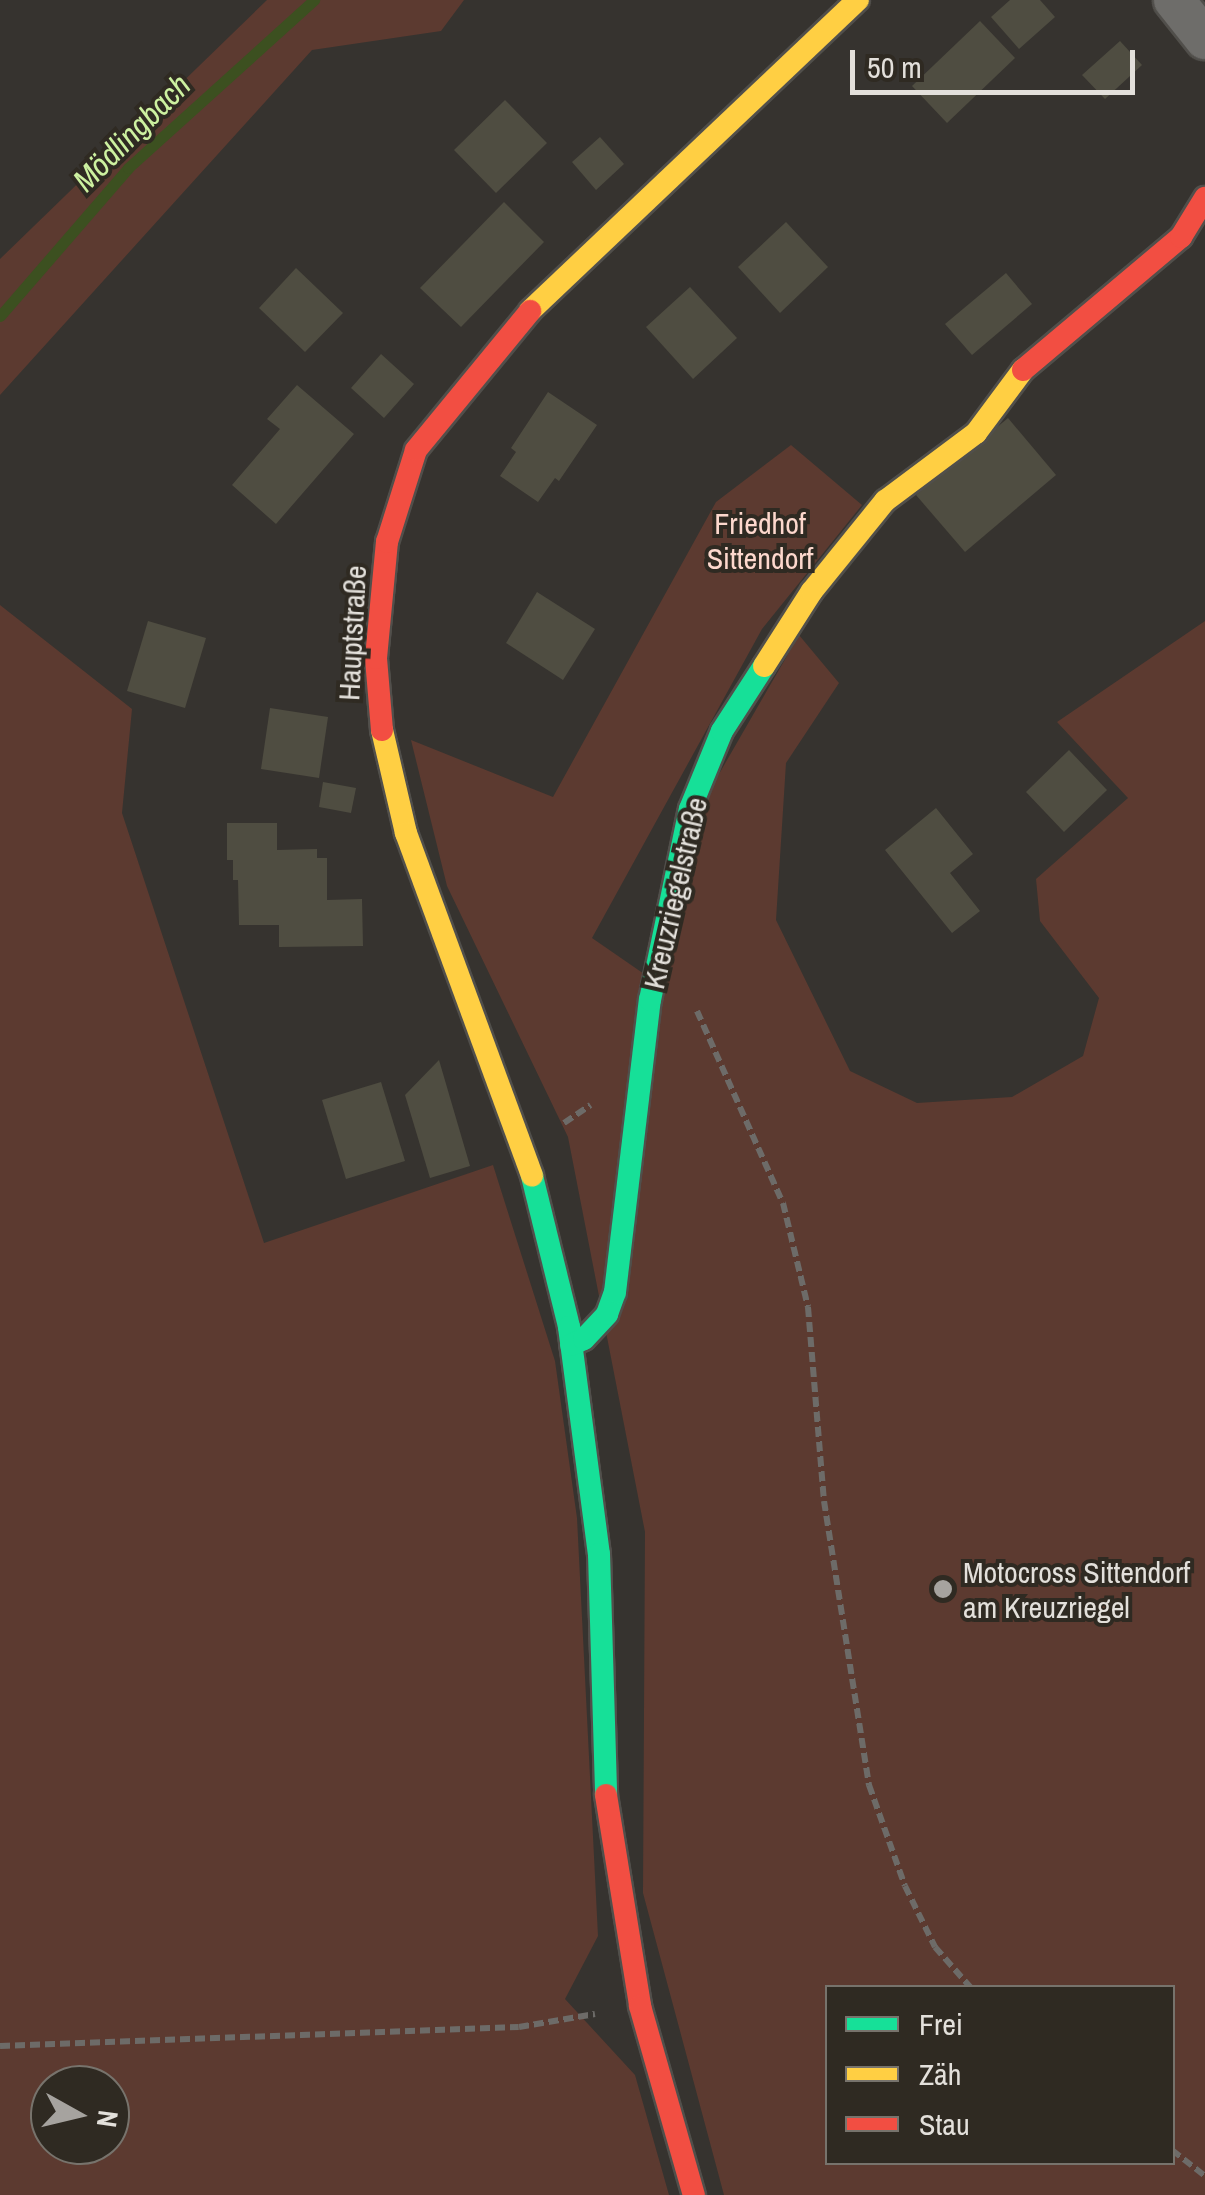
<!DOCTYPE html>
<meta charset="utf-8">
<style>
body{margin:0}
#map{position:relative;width:1205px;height:2195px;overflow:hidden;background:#36332f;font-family:"Archivo Narrow",sans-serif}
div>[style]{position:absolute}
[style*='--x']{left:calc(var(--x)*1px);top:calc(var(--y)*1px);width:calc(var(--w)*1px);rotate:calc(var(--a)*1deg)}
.green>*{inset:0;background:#5c3a30}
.stream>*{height:11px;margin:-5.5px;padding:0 5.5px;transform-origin:5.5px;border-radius:5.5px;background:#3c5020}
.building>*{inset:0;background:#4f4d41}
.path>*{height:6px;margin-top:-3px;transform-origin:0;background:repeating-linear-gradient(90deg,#6d6b68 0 10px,transparent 0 15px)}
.roads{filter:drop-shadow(2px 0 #514f4b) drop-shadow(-2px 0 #514f4b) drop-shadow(0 2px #514f4b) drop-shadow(0 -2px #514f4b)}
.street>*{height:40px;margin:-20px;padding:0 20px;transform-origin:20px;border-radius:20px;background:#6e6d6a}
.fast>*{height:22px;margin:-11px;padding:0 11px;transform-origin:11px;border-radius:11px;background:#16e098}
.slow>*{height:22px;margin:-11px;padding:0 11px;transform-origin:11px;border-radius:11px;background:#ffcf43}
.jam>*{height:22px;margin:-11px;padding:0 11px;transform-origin:11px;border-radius:11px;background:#f24e42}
.dots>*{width:28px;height:28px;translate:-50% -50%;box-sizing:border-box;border:5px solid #2f2a22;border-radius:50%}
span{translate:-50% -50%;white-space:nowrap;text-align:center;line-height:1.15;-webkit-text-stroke:8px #2f2a22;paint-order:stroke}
.park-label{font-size:30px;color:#fdd8cd}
.street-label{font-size:30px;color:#e3e0db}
.poi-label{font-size:30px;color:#e3e0db}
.left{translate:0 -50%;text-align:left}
.water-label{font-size:32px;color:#cdf1a0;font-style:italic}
.legend{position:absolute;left:825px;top:1985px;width:350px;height:180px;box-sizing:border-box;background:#2f2a22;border:2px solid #77736c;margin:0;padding:12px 18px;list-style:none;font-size:30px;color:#e3e0db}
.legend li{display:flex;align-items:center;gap:20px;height:50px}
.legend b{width:50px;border:2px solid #77736c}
.north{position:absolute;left:30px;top:2065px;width:100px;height:100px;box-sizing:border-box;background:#2f2a22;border:2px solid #77736c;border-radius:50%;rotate:98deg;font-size:28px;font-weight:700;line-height:40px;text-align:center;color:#e3e0db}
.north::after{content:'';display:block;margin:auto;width:35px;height:45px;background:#a6a39f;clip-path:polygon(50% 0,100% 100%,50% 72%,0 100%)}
.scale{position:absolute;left:850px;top:50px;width:285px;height:45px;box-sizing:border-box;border:5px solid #e3e0db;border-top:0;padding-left:12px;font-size:30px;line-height:35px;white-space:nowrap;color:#e3e0db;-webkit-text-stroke:8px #2f2a22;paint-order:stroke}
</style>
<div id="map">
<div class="green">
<i style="clip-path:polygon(267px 0,464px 0,441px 31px,312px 50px,0 395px,0 259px)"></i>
<i style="clip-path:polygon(evenodd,791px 445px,862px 505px,762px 629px,592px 938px,663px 987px,704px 800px,799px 635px,839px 683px,786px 763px,776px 920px,850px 1071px,917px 1103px,1012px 1097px,1083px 1056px,1099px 998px,1040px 921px,1036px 879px,1128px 798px,1057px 722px,1205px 621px,1205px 2195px,724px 2195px,643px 1893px,645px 1532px,568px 1137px,447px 886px,411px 740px,553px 797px,716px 502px,791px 445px,828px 1988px,1172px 1988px,1172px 2162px,828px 2162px,828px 1988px)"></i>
<i style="clip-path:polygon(evenodd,0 605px,132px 709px,122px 813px,264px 1243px,493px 1165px,555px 1361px,577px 1518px,598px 1936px,565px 1999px,635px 2075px,669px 2195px,0 2195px,0 605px,50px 2085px,110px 2085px,110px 2145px,50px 2145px,50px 2085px)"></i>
</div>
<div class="stream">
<i style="--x:0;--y:316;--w:196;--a:-49.1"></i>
<i style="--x:128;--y:168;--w:251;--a:-42.1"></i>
</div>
<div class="building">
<i style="clip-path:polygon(1010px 0,1040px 0,1055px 17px,1019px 49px,991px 17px)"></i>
<i style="clip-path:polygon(980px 21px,1015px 58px,947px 123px,912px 86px)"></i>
<i style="clip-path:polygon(1120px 41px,1142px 65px,1105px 99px,1082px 75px)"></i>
<i style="clip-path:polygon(505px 100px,547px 143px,496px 193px,454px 150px)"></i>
<i style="clip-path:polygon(600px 137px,624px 164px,596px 190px,572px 162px)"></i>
<i style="clip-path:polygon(504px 202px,544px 242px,461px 327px,420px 288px)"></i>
<i style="clip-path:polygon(786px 222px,828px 267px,780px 313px,738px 267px)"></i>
<i style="clip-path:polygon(296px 268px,343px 313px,305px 352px,259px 308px)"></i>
<i style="clip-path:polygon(1006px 273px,1032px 304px,972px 355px,945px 324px)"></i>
<i style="clip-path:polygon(690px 287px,737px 338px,693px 379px,646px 327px)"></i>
<i style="clip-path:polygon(381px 354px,414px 384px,384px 418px,351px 388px)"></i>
<i style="clip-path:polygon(297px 385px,354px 434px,276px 524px,232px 485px,280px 429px,267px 419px)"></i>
<i style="clip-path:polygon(548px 392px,597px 425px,559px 481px,555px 478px,538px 502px,500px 476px,516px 452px,511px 448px)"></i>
<i style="clip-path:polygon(1008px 418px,1056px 475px,965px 552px,916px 495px)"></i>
<i style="clip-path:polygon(537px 592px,595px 629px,563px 680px,506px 643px)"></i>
<i style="clip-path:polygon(148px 621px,206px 638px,185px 708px,127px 691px)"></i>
<i style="clip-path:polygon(270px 708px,328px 717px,319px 778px,261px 769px)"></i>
<i style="clip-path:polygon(1069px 750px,1107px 790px,1064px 832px,1026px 792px)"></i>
<i style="clip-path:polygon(323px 782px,356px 788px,351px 813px,319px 807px)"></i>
<i style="clip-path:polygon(936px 808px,973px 854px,950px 873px,980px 911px,952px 933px,885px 850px)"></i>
<i style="clip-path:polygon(227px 823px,277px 823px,277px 850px,317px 849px,317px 858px,327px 858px,327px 900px,362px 899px,363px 946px,279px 947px,279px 925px,239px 925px,238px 880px,233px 880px,233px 860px,227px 860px)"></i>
<i style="clip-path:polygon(439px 1060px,470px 1166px,430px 1178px,405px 1095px)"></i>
<i style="clip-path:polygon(381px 1082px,405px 1161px,346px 1179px,322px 1100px)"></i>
</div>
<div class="path">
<i style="--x:697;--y:1011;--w:210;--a:65.9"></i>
<i style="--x:783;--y:1203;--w:107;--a:76.5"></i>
<i style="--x:808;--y:1307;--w:195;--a:85.3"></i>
<i style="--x:824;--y:1501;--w:288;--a:81"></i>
<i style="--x:869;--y:1785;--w:107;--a:70.4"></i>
<i style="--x:905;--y:1886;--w:68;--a:63.8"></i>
<i style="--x:935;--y:1947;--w:55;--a:48.7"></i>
<i style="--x:564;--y:1123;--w:32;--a:-34"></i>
<i style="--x:0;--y:2046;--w:519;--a:-2.1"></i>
<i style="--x:519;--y:2027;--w:77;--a:-9.7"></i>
<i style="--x:1172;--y:2150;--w:42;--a:38.2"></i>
</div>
<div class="roads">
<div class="street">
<i style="--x:1174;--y:0;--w:50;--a:51.5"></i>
</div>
<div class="fast">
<i style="--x:532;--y:1176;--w:155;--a:76.2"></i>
<i style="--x:569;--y:1327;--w:229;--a:82.5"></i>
<i style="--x:599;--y:1554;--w:241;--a:88.3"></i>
<i style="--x:571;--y:1345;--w:14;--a:-25"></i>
<i style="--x:584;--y:1339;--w:34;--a:-47"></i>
<i style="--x:607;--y:1314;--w:23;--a:-70"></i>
<i style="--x:615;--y:1292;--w:294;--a:-83.2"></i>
<i style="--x:650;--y:1000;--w:195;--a:-78.2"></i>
<i style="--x:690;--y:809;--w:84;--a:-67.7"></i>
<i style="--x:722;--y:731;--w:77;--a:-57.1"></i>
</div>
<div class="slow">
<i style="--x:530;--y:311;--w:452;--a:-43.5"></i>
<i style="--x:764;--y:666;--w:89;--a:-57.4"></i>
<i style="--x:812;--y:591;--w:116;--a:-51"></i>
<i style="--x:885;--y:501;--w:114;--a:-36.8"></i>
<i style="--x:976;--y:433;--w:79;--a:-53.3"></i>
<i style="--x:382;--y:730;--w:106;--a:76.9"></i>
<i style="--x:406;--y:833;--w:365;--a:69.8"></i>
</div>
<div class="jam">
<i style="--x:1023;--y:370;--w:207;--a:-40.1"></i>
<i style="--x:1181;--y:237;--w:46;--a:-58.4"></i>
<i style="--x:382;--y:730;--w:72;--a:-94.8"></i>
<i style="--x:376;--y:658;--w:117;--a:-84.6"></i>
<i style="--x:387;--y:542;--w:96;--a:-72.5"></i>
<i style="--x:416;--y:450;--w:180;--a:-50.6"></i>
<i style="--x:606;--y:1795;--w:214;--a:80.8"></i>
<i style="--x:640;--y:2006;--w:197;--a:74.1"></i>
</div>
</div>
<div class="dots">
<i style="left:943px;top:1589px;background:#a6a39f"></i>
</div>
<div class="park-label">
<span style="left:760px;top:540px">Friedhof<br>Sittendorf</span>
</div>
<div class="street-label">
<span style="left:352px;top:633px;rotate:-87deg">Hauptstraße</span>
<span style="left:675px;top:893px;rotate:-77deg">Kreuzriegelstraße</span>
</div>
<div class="poi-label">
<span class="left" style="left:963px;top:1589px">Motocross Sittendorf<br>am Kreuzriegel</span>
</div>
<div class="water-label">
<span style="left:132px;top:133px;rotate:-45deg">Mödlingbach</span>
</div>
<ul class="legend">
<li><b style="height:12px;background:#16e098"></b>Frei</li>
<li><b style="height:12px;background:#ffcf43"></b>Zäh</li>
<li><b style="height:12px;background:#f24e42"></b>Stau</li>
</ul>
<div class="north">N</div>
<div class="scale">50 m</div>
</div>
